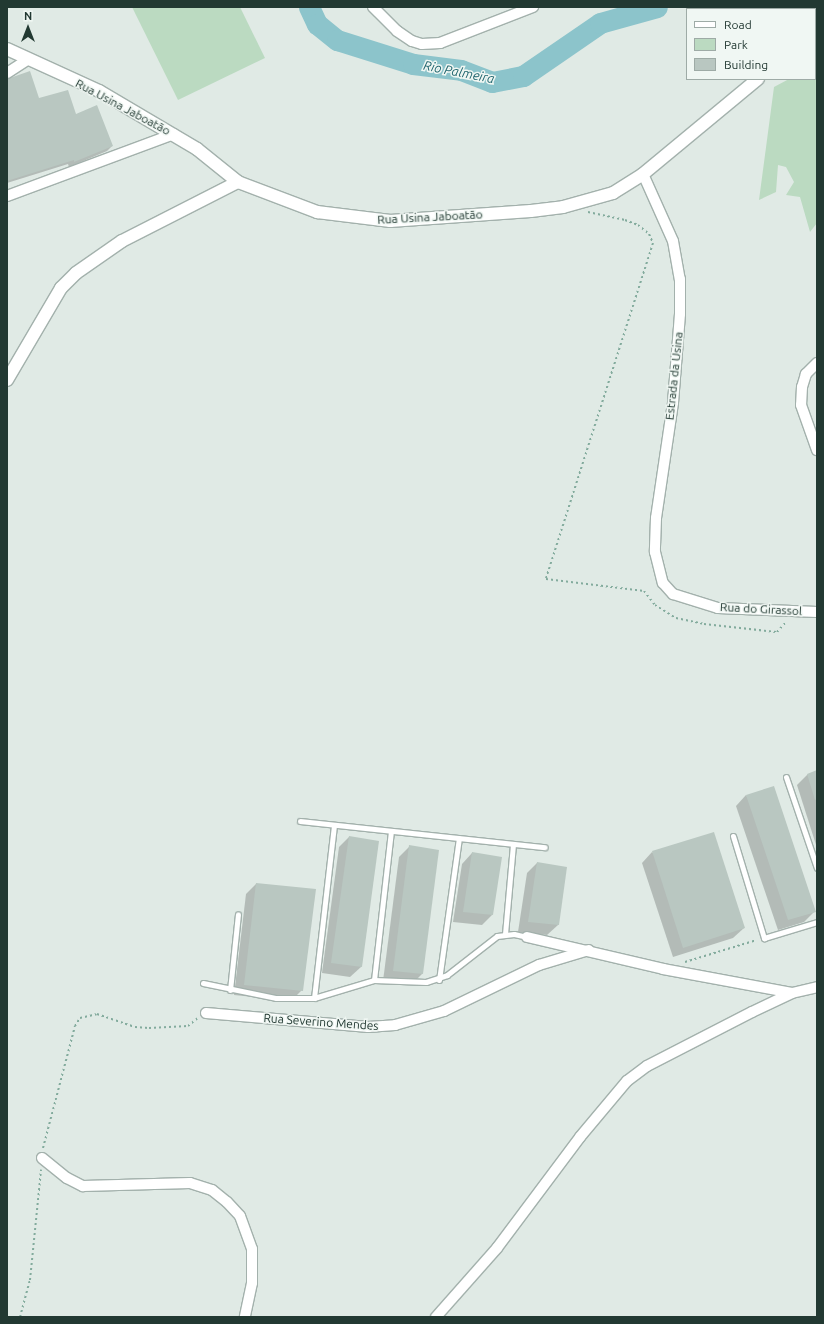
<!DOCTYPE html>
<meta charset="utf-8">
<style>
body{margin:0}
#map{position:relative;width:824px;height:1324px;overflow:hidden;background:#e0eae5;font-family:Ubuntu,sans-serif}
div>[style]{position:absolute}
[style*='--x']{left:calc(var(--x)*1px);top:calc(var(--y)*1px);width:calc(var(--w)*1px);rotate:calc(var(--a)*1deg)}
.green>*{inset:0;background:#bbdac1}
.shadow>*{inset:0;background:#0003}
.river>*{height:21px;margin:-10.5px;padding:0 10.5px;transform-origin:10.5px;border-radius:10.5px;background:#8cc4cb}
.building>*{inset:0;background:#b9c7c1}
.path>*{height:2px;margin-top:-1px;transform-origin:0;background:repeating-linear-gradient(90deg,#83ab9d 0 2px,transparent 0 5px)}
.roads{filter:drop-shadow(1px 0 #a3b1ac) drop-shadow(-1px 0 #a3b1ac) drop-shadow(0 1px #a3b1ac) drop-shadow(0 -1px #a3b1ac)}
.lane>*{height:5px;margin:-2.5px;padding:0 2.5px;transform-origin:2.5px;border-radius:2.5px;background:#fff}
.street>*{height:10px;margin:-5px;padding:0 5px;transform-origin:5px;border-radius:5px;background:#fff}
.secondary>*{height:12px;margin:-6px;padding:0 6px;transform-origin:6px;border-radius:6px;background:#fff}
span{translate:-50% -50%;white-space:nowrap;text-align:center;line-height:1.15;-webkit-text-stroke:3px #f0f7f3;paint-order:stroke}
.street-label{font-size:12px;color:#223932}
.water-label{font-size:13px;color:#226770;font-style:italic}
.frame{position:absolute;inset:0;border:8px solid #223932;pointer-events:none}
.legend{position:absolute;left:686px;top:8px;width:130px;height:72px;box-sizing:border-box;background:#f0f7f3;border:1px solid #9eaba6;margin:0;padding:5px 7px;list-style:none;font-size:12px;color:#223932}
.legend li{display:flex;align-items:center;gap:8px;height:20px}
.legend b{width:20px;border:1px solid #9eaba6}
.north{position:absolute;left:8px;top:8px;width:40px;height:40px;-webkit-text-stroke:3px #f0f7f3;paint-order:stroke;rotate:0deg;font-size:11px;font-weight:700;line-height:16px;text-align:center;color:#223932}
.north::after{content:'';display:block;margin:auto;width:14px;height:18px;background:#223932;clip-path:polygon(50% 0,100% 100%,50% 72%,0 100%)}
</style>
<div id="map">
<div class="green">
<i style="clip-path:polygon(132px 7px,240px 7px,265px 58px,178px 100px)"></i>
<i style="clip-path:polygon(817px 75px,817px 223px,810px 232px,800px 197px,786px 195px,794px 182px,786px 167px,778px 165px,776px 192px,759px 200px,774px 87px,789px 79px,815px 79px)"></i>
</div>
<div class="shadow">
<i style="clip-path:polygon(817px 47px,817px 74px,815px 75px,815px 49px)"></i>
<i style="clip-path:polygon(7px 79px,38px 99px,76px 115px,112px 146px,107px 151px,69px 167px,68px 164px,7px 183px)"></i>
<i style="clip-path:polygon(817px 771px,817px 848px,797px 785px,807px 775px)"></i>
<i style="clip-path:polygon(746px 795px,815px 911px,804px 922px,778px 930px,736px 806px)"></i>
<i style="clip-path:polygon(349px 837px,361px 967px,350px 977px,322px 973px,339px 847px)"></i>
<i style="clip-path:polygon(410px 846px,438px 851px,422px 974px,412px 984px,383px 981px,399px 857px)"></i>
<i style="clip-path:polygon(652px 852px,744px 928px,733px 938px,673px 957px,642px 863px)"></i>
<i style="clip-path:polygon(472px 853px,492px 915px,482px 925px,453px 922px,462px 864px)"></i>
<i style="clip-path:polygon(537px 863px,558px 925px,547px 935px,518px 932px,527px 873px)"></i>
<i style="clip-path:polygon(256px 884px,302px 990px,291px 1001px,234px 995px,246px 894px)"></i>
</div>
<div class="river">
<i style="--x:309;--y:7;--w:19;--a:65"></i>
<i style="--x:317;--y:24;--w:26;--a:39"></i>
<i style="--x:337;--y:40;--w:80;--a:17.5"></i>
<i style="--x:413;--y:64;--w:48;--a:7.1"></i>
<i style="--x:461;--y:70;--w:33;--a:21"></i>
<i style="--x:492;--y:82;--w:32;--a:-11"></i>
<i style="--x:523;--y:76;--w:93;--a:-34.5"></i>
<i style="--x:600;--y:23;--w:59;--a:-15.7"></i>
</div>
<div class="building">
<i style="clip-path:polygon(30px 71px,39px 98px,68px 90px,76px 114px,97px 105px,113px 146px,74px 162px,74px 160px,7px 181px,7px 79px)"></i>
<i style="clip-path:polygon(817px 770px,817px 799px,815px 800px,807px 774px)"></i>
<i style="clip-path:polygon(774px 786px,816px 912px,788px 920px,746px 795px)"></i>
<i style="clip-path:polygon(714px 832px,745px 928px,683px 948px,652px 851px)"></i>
<i style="clip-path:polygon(349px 836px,379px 841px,362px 967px,331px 963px)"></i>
<i style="clip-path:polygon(409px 845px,439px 850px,423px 974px,393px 971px)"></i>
<i style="clip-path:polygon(472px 852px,502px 857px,493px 915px,463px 912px)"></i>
<i style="clip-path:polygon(537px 862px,567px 867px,559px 925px,528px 922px)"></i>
<i style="clip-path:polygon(256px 883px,316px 889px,303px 991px,244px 985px)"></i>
</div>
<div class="path">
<i style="--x:588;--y:212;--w:38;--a:12"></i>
<i style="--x:625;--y:220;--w:14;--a:21"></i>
<i style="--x:638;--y:225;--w:14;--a:39"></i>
<i style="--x:649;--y:234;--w:10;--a:66"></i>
<i style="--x:653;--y:243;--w:353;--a:107.7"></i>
<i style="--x:546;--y:579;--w:99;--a:7"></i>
<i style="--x:644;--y:591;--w:18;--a:52"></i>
<i style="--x:655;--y:605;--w:25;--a:32"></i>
<i style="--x:676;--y:618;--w:29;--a:12"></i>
<i style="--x:704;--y:624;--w:73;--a:6.3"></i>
<i style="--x:777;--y:632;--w:13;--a:-48"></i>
<i style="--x:685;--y:962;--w:75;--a:-17"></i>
<i style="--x:43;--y:1148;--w:126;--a:-75.3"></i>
<i style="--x:75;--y:1026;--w:9;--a:-58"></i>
<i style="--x:80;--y:1018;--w:17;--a:-13"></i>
<i style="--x:97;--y:1014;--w:40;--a:18.9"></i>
<i style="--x:135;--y:1027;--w:14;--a:4"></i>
<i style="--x:149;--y:1028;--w:39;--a:-3"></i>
<i style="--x:188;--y:1026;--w:13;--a:-39"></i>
<i style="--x:20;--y:1317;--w:38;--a:-75"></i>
<i style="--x:30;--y:1280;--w:111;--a:-84.3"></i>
</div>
<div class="roads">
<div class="lane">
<i style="--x:786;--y:777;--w:96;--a:71.2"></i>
<i style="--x:300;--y:821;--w:246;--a:6.1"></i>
<i style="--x:733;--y:836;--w:107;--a:73.1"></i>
<i style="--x:764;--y:938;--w:55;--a:-16.8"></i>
<i style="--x:505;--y:934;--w:90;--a:-84.9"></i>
<i style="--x:374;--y:980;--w:150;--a:-83.5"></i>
<i style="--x:439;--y:980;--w:143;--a:-82"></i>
<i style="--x:203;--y:983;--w:75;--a:11.6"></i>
<i style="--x:276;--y:998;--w:38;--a:0"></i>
<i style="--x:314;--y:998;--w:63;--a:-16.7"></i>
<i style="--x:374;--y:980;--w:52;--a:2.2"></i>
<i style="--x:426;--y:982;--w:22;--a:-18"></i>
<i style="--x:447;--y:975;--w:63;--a:-38"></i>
<i style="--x:497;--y:936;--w:17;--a:-7"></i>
<i style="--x:514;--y:934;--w:13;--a:13"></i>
<i style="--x:230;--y:990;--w:76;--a:-84"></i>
<i style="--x:314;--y:998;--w:174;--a:-83.4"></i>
</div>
<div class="street">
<i style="--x:373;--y:7;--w:34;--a:45"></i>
<i style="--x:397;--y:31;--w:18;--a:34"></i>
<i style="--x:412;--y:41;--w:10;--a:17"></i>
<i style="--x:422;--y:44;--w:18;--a:-3"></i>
<i style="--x:440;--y:43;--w:100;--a:-21.2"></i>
<i style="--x:7;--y:73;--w:24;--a:-33"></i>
<i style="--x:643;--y:174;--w:73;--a:65.9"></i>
<i style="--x:673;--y:241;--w:39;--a:80"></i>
<i style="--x:680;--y:279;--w:35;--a:90"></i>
<i style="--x:680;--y:314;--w:89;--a:94.5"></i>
<i style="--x:673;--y:403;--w:116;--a:98.4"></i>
<i style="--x:656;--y:518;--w:34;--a:92"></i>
<i style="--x:655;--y:552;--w:32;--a:76"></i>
<i style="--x:663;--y:583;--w:15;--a:48"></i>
<i style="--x:673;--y:594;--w:47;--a:17.3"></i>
<i style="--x:718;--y:608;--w:99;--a:2.3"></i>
<i style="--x:7;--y:196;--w:178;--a:-20.4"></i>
<i style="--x:817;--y:363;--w:16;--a:135"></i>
<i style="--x:806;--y:374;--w:14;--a:107"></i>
<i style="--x:802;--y:387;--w:18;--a:93"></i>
<i style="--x:801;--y:405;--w:48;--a:70.4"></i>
<i style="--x:527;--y:937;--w:140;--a:13.2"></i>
<i style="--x:663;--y:969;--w:131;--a:10.5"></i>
<i style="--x:206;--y:1013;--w:163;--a:4.9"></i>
<i style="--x:368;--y:1027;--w:27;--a:-4"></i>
<i style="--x:395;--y:1025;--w:51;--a:-15.9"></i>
<i style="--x:444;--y:1011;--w:106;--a:-25.8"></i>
<i style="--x:539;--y:965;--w:52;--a:-16.7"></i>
<i style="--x:42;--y:1158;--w:32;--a:39"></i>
<i style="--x:67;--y:1178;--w:18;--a:27"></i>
<i style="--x:83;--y:1186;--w:107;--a:-1.6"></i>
<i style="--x:190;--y:1183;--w:23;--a:18"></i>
<i style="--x:212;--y:1190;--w:19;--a:39"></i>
<i style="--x:227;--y:1202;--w:19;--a:47"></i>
<i style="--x:240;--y:1216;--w:35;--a:70"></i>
<i style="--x:252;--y:1249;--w:34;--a:90"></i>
<i style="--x:252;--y:1283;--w:35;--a:102"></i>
<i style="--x:436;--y:1317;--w:92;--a:-48.5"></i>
<i style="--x:497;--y:1248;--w:139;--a:-53.2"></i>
<i style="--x:580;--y:1137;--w:73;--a:-50"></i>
<i style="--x:627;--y:1081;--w:25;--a:-37"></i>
<i style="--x:647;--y:1066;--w:118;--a:-27.2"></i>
<i style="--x:752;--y:1012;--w:44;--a:-25.4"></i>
<i style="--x:792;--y:993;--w:26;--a:-13"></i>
</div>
<div class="secondary">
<i style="--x:815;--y:35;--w:3;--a:-45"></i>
<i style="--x:7;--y:49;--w:101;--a:24.5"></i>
<i style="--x:99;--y:91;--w:114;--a:30.6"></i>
<i style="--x:197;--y:149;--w:53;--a:38.8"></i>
<i style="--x:238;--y:182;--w:85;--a:20.8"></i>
<i style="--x:317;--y:212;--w:74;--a:7"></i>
<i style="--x:390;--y:221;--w:141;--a:-4.1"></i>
<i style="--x:531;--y:211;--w:32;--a:-7"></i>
<i style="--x:563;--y:207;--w:52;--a:-15.6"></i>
<i style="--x:613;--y:193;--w:36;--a:-32"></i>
<i style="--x:643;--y:174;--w:149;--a:-39.6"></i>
<i style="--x:7;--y:380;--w:107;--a:-59.6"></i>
<i style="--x:61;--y:288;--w:21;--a:-45"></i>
<i style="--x:76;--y:273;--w:56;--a:-34.8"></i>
<i style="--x:122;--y:241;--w:130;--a:-27"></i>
</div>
</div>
<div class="street-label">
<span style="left:123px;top:107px;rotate:28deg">Rua Usina Jaboatão</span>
<span style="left:430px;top:217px;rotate:-3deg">Rua Usina Jaboatão</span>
<span style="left:674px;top:376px;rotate:-84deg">Estrada da Usina</span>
<span style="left:761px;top:609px;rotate:3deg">Rua do Girassol</span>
<span style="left:321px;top:1022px;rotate:4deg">Rua Severino Mendes</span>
</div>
<div class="water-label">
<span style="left:459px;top:72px;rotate:11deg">Rio Palmeira</span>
</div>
<div class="frame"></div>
<ul class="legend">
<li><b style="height:5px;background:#fff"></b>Road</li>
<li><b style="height:11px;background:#bbdac1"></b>Park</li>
<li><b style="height:11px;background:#b9c7c1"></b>Building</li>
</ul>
<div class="north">N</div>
</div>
